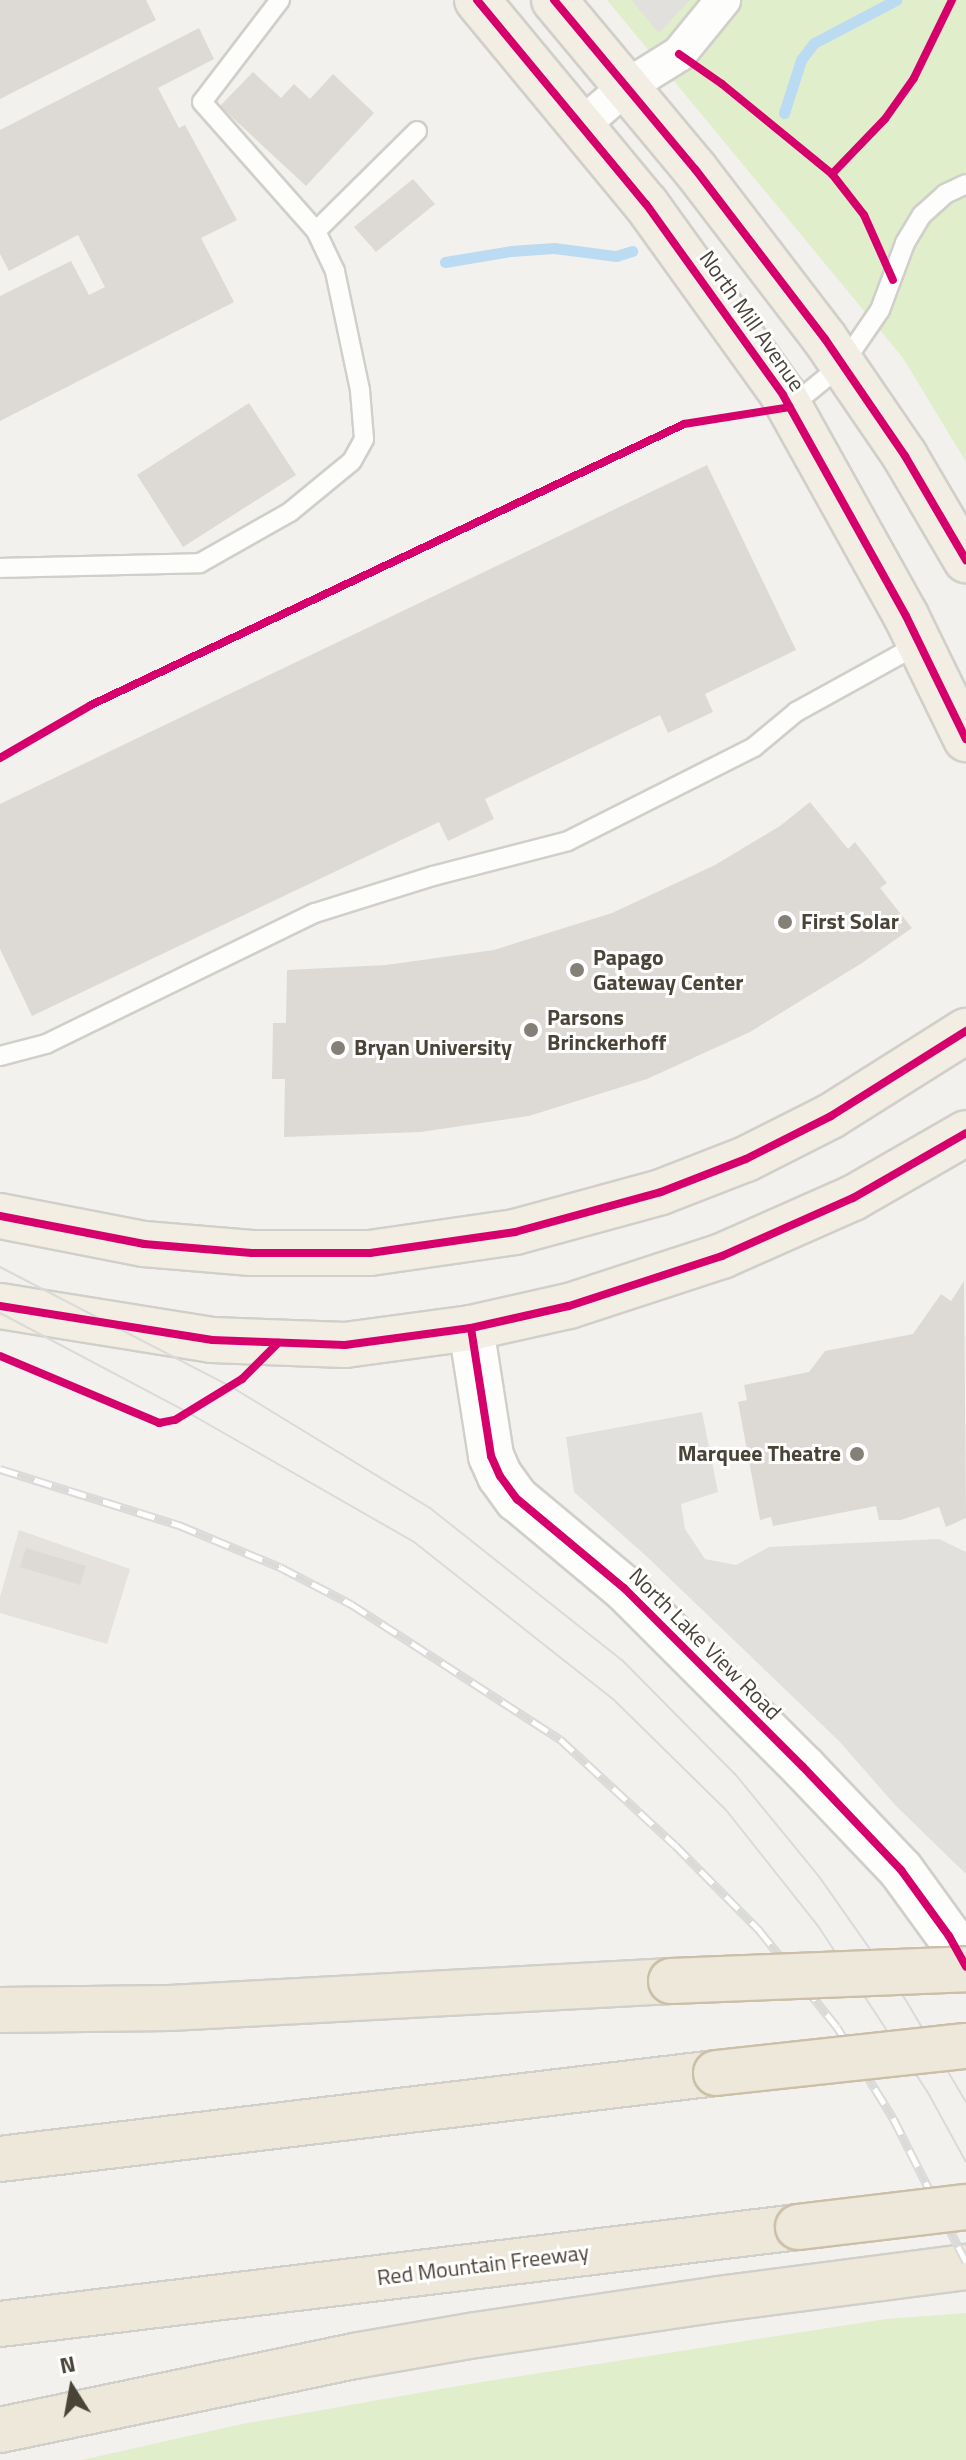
<!DOCTYPE html>
<style>
body{margin:0}
#map{position:relative;width:966px;height:2460px;overflow:hidden;background:#f3f1ed;font-family:"Titillium Web",sans-serif}
div>[style]{position:absolute}
[style*='--x']{left:calc(var(--x)*1px);top:calc(var(--y)*1px);width:calc(var(--w)*1px);rotate:calc(var(--a)*1deg)}
.industrial>*{inset:0;background:#e5e1dc}
.green>*{inset:0;background:#e0eecb}
.parking>*{inset:0;background:#e2e0dc}
.stream>*{height:11px;margin:-5.5px;padding:0 5.5px;transform-origin:5.5px;border-radius:5.5px;background:#bbdbf3}
.building>*{inset:0;background:#dddad5}
.path>*{height:5px;margin-top:-2.5px;transform-origin:0;background:repeating-linear-gradient(90deg,#d3d1cb 0 4px,transparent 0 8px)}
.roads{filter:drop-shadow(2px 0 #d1cfca) drop-shadow(-2px 0 #d1cfca) drop-shadow(0 2px #d1cfca) drop-shadow(0 -2px #d1cfca)}
.service>*{height:18px;margin:-9px;padding:0 9px;transform-origin:9px;border-radius:9px;background:#fdfdfc}
.minor>*{height:34px;margin:-17px;padding:0 17px;transform-origin:17px;border-radius:17px;background:#fdfdfc}
.tertiary>*{height:44px;margin:-22px;padding:0 22px;transform-origin:22px;border-radius:22px;background:#fdfdfc}
.primary>*{height:44px;margin:-22px;padding:0 22px;transform-origin:22px;border-radius:22px;background:#f2eee4}
.motorway>*{height:44px;margin:-22px;padding:0 22px;transform-origin:22px;border-radius:22px;background:#ede8da}
.tram>*{height:2px;margin:-1px;padding:0 1px;transform-origin:1px;border-radius:1px;background:#dadad9}
.rail>*{height:9px;margin-top:-4.5px;transform-origin:0;background:repeating-linear-gradient(90deg,#fff 0 18px,#dadad9 0 36px);box-sizing:border-box;border-block:2px solid #dadad9}
.bridges{filter:drop-shadow(2px 0 #ccbfa7) drop-shadow(-2px 0 #ccbfa7) drop-shadow(0 2px #ccbfa7) drop-shadow(0 -2px #ccbfa7)}
.motorway-bridge>*{height:44px;margin:-22px;padding:0 22px;transform-origin:22px;border-radius:22px;background:#ede8da}
.cycleway>*{height:8px;margin:-4px;padding:0 4px;transform-origin:4px;border-radius:4px;background:#d6006c}
.dots>*{width:22px;height:22px;translate:-50% -50%;box-sizing:border-box;border:4px solid #fff;border-radius:50%}
span{translate:-50% -50%;white-space:nowrap;text-align:center;line-height:1.15;-webkit-text-stroke:6px #fff;paint-order:stroke}
.street-label{font-size:22px;color:#4a4337}
.poi-label{font-size:22px;color:#4a4337;font-weight:700}
.left{translate:0 -50%;text-align:left}
.right{translate:-100% -50%;text-align:right}
.north{position:absolute;left:32px;top:2348px;width:80px;height:80px;-webkit-text-stroke:6px #fff;paint-order:stroke;rotate:349deg;font-size:22px;font-weight:700;line-height:32px;text-align:center;color:#4a4337}
.north::after{content:'';display:block;margin:auto;width:28px;height:36px;background:#4a4337;clip-path:polygon(50% 0,100% 100%,50% 72%,0 100%)}
</style>
<div id="map">
<div class="industrial">
<i style="clip-path:polygon(19px 1530px,130px 1569px,107px 1644px,0 1613px,0 1597px)"></i>
</div>
<div class="green">
<i style="clip-path:polygon(607px 0,966px 0,966px 462px,903px 358px)"></i>
<i style="clip-path:polygon(966px 2313px,966px 2460px,82px 2460px,242px 2424px,469px 2384px,886px 2319px)"></i>
</div>
<div class="parking">
<i style="clip-path:polygon(631px 0,690px 0,659px 33px)"></i>
<i style="clip-path:polygon(702px 1412px,718px 1492px,681px 1504px,685px 1529px,705px 1559px,736px 1565px,769px 1547px,939px 1539px,966px 1552px,966px 1874px,895px 1805px,839px 1741px,644px 1554px,574px 1492px,566px 1437px)"></i>
</div>
<div class="stream">
<i style="--x:784;--y:113;--w:56;--a:-72.2"></i>
<i style="--x:801;--y:60;--w:21;--a:-53"></i>
<i style="--x:814;--y:43;--w:93;--a:-27.7"></i>
<i style="--x:445;--y:262;--w:67;--a:-9.5"></i>
<i style="--x:511;--y:251;--w:43;--a:-4"></i>
<i style="--x:554;--y:248;--w:63;--a:7.4"></i>
<i style="--x:616;--y:256;--w:17;--a:-17"></i>
</div>
<div class="building">
<i style="clip-path:polygon(0 0,146px 0,156px 20px,0 99px)"></i>
<i style="clip-path:polygon(199px 28px,214px 59px,158px 88px,179px 128px,185px 125px,237px 220px,201px 238px,234px 302px,0 421px,0 296px,71px 261px,89px 295px,105px 287px,78px 235px,9px 271px,0 254px,0 130px)"></i>
<i style="clip-path:polygon(253px 72px,281px 98px,294px 84px,310px 99px,333px 74px,374px 113px,306px 186px,220px 106px)"></i>
<i style="clip-path:polygon(413px 179px,435px 204px,376px 252px,354px 227px)"></i>
<i style="clip-path:polygon(249px 403px,296px 475px,183px 547px,137px 475px)"></i>
<i style="clip-path:polygon(707px 465px,796px 650px,705px 694px,713px 712px,668px 733px,660px 715px,485px 799px,494px 819px,448px 841px,439px 822px,32px 1016px,0 949px,0 804px)"></i>
<i style="clip-path:polygon(810px 802px,848px 849px,855px 842px,887px 883px,880px 888px,912px 928px,862px 963px,750px 1032px,647px 1079px,529px 1116px,421px 1132px,284px 1137px,285px 1079px,272px 1079px,273px 1023px,286px 1023px,287px 970px,386px 965px,494px 950px,612px 913px,715px 865px,780px 826px)"></i>
<i style="clip-path:polygon(964px 1281px,966px 1518px,946px 1527px,939px 1507px,901px 1520px,879px 1520px,876px 1506px,773px 1526px,771px 1517px,760px 1520px,738px 1402px,747px 1400px,744px 1385px,809px 1372px,825px 1351px,913px 1334px,941px 1294px,951px 1301px)"></i>
<i style="clip-path:polygon(26px 1548px,86px 1566px,80px 1585px,20px 1567px)"></i>
</div>
<div class="path">
<i style="--x:707;--y:73;--w:161;--a:38.9"></i>
<i style="--x:832;--y:174;--w:52;--a:52"></i>
<i style="--x:864;--y:215;--w:30;--a:66"></i>
</div>
<div class="roads">
<div class="service">
<i style="--x:280;--y:0;--w:128;--a:127.4"></i>
<i style="--x:202;--y:102;--w:172;--a:48.5"></i>
<i style="--x:790;--y:407;--w:68;--a:-39.1"></i>
<i style="--x:843;--y:364;--w:65;--a:-55.6"></i>
<i style="--x:880;--y:310;--w:72;--a:-69.5"></i>
<i style="--x:905;--y:243;--w:33;--a:-59"></i>
<i style="--x:922;--y:215;--w:31;--a:-42"></i>
<i style="--x:945;--y:194;--w:23;--a:-25"></i>
<i style="--x:0;--y:568;--w:200;--a:-1.4"></i>
<i style="--x:200;--y:563;--w:103;--a:-29.5"></i>
<i style="--x:290;--y:512;--w:80;--a:-39.4"></i>
<i style="--x:352;--y:461;--w:25;--a:-61"></i>
<i style="--x:364;--y:439;--w:49;--a:-94.7"></i>
<i style="--x:360;--y:390;--w:122;--a:-101.9"></i>
<i style="--x:335;--y:271;--w:44;--a:-115.4"></i>
<i style="--x:316;--y:231;--w:142;--a:-44.7"></i>
<i style="--x:0;--y:1056;--w:48;--a:-14.6"></i>
<i style="--x:46;--y:1044;--w:299;--a:-26"></i>
<i style="--x:315;--y:913;--w:124;--a:-17.4"></i>
<i style="--x:433;--y:876;--w:139;--a:-14.5"></i>
<i style="--x:568;--y:841;--w:208;--a:-26.8"></i>
<i style="--x:754;--y:747;--w:55;--a:-39.8"></i>
<i style="--x:796;--y:712;--w:141;--a:-28.9"></i>
</div>
<div class="minor">
<i style="--x:583;--y:124;--w:57;--a:-40.7"></i>
<i style="--x:626;--y:87;--w:62;--a:-31.9"></i>
<i style="--x:679;--y:54;--w:70;--a:-50.8"></i>
</div>
<div class="tertiary">
<i style="--x:471;--y:1328;--w:130;--a:81.1"></i>
<i style="--x:491;--y:1456;--w:22;--a:66"></i>
<i style="--x:500;--y:1476;--w:29;--a:54"></i>
<i style="--x:517;--y:1499;--w:139;--a:39.8"></i>
<i style="--x:624;--y:1588;--w:253;--a:45"></i>
<i style="--x:803;--y:1767;--w:142;--a:46.4"></i>
<i style="--x:901;--y:1870;--w:82;--a:54"></i>
<i style="--x:949;--y:1936;--w:35;--a:61"></i>
</div>
<div class="primary">
<i style="--x:477;--y:0;--w:265;--a:50.4"></i>
<i style="--x:646;--y:204;--w:235;--a:54.3"></i>
<i style="--x:783;--y:395;--w:253;--a:60.9"></i>
<i style="--x:906;--y:616;--w:137;--a:64"></i>
<i style="--x:554;--y:0;--w:220;--a:50.2"></i>
<i style="--x:695;--y:169;--w:214;--a:52.6"></i>
<i style="--x:825;--y:339;--w:142;--a:55.6"></i>
<i style="--x:905;--y:456;--w:121;--a:59.6"></i>
<i style="--x:0;--y:1216;--w:147;--a:11"></i>
<i style="--x:144;--y:1244;--w:108;--a:4.8"></i>
<i style="--x:252;--y:1253;--w:118;--a:0"></i>
<i style="--x:370;--y:1253;--w:147;--a:-8.2"></i>
<i style="--x:515;--y:1232;--w:151;--a:-15.3"></i>
<i style="--x:661;--y:1192;--w:91;--a:-21.2"></i>
<i style="--x:746;--y:1159;--w:95;--a:-26.8"></i>
<i style="--x:831;--y:1116;--w:160;--a:-32.2"></i>
<i style="--x:0;--y:1306;--w:215;--a:9.1"></i>
<i style="--x:212;--y:1340;--w:133;--a:2.2"></i>
<i style="--x:345;--y:1345;--w:127;--a:-7.7"></i>
<i style="--x:471;--y:1328;--w:100;--a:-12.7"></i>
<i style="--x:569;--y:1306;--w:161;--a:-18.1"></i>
<i style="--x:722;--y:1256;--w:143;--a:-23.9"></i>
<i style="--x:853;--y:1198;--w:130;--a:-29.9"></i>
</div>
<div class="motorway">
<i style="--x:0;--y:2010;--w:170;--a:-0.7"></i>
<i style="--x:170;--y:2008;--w:502;--a:-3.08"></i>
<i style="--x:0;--y:2159;--w:721;--a:-6.85"></i>
<i style="--x:0;--y:2324;--w:804;--a:-6.93"></i>
<i style="--x:0;--y:2430;--w:362;--a:-11.8"></i>
<i style="--x:354;--y:2356;--w:124;--a:-9.8"></i>
<i style="--x:476;--y:2335;--w:246;--a:-8.4"></i>
<i style="--x:719;--y:2299;--w:249;--a:-7.4"></i>
</div>
</div>
<div class="tram">
<i style="--x:0;--y:1267;--w:259;--a:27.4"></i>
<i style="--x:230;--y:1386;--w:234;--a:31.4"></i>
<i style="--x:430;--y:1508;--w:245;--a:38.4"></i>
<i style="--x:622;--y:1660;--w:161;--a:45.3"></i>
<i style="--x:735;--y:1774;--w:134;--a:50.7"></i>
<i style="--x:820;--y:1878;--w:151;--a:54.9"></i>
<i style="--x:907;--y:2002;--w:116;--a:59.5"></i>
<i style="--x:0;--y:1313;--w:212;--a:27.9"></i>
<i style="--x:187;--y:1412;--w:262;--a:29.8"></i>
<i style="--x:414;--y:1542;--w:253;--a:38.3"></i>
<i style="--x:613;--y:1699;--w:158;--a:44.5"></i>
<i style="--x:726;--y:1810;--w:148;--a:51.6"></i>
<i style="--x:818;--y:1926;--w:198;--a:56.6"></i>
<i style="--x:927;--y:2091;--w:81;--a:61.2"></i>
</div>
<div class="rail">
<i style="--x:0;--y:1469;--w:188;--a:17.4"></i>
<i style="--x:179;--y:1525;--w:109;--a:22.6"></i>
<i style="--x:280;--y:1567;--w:80;--a:27.5"></i>
<i style="--x:351;--y:1604;--w:249;--a:32.9"></i>
<i style="--x:560;--y:1739;--w:156;--a:42.7"></i>
<i style="--x:675;--y:1845;--w:120;--a:45.3"></i>
<i style="--x:759;--y:1930;--w:124;--a:51.2"></i>
<i style="--x:837;--y:2027;--w:107;--a:58.4"></i>
<i style="--x:893;--y:2118;--w:161;--a:63.1"></i>
</div>
<div class="bridges">
<div class="motorway-bridge">
<i style="--x:671;--y:1981;--w:295;--a:-2.3"></i>
<i style="--x:716;--y:2073;--w:251;--a:-6.2"></i>
<i style="--x:798;--y:2227;--w:169;--a:-6.8"></i>
</div>
</div>
<div class="cycleway">
<i style="--x:477;--y:0;--w:265;--a:50.4"></i>
<i style="--x:646;--y:204;--w:235;--a:54.3"></i>
<i style="--x:783;--y:395;--w:253;--a:60.9"></i>
<i style="--x:906;--y:616;--w:137;--a:64"></i>
<i style="--x:554;--y:0;--w:220;--a:50.2"></i>
<i style="--x:695;--y:169;--w:214;--a:52.6"></i>
<i style="--x:825;--y:339;--w:142;--a:55.6"></i>
<i style="--x:905;--y:456;--w:121;--a:59.6"></i>
<i style="--x:679;--y:54;--w:52;--a:34.9"></i>
<i style="--x:722;--y:84;--w:142;--a:39.3"></i>
<i style="--x:832;--y:174;--w:52;--a:52"></i>
<i style="--x:864;--y:215;--w:71;--a:66"></i>
<i style="--x:832;--y:174;--w:76;--a:-46.1"></i>
<i style="--x:885;--y:119;--w:50;--a:-54.7"></i>
<i style="--x:914;--y:78;--w:87;--a:-64"></i>
<i style="--x:0;--y:758;--w:105;--a:-30.2"></i>
<i style="--x:91;--y:705;--w:656;--a:-25.35"></i>
<i style="--x:684;--y:424;--w:107;--a:-9.1"></i>
<i style="--x:0;--y:1216;--w:147;--a:11"></i>
<i style="--x:144;--y:1244;--w:108;--a:4.8"></i>
<i style="--x:252;--y:1253;--w:118;--a:0"></i>
<i style="--x:370;--y:1253;--w:147;--a:-8.2"></i>
<i style="--x:515;--y:1232;--w:151;--a:-15.3"></i>
<i style="--x:661;--y:1192;--w:91;--a:-21.2"></i>
<i style="--x:746;--y:1159;--w:95;--a:-26.8"></i>
<i style="--x:831;--y:1116;--w:160;--a:-32.2"></i>
<i style="--x:0;--y:1306;--w:215;--a:9.1"></i>
<i style="--x:212;--y:1340;--w:133;--a:2.2"></i>
<i style="--x:345;--y:1345;--w:127;--a:-7.7"></i>
<i style="--x:471;--y:1328;--w:100;--a:-12.7"></i>
<i style="--x:569;--y:1306;--w:161;--a:-18.1"></i>
<i style="--x:722;--y:1256;--w:143;--a:-23.9"></i>
<i style="--x:853;--y:1198;--w:130;--a:-29.9"></i>
<i style="--x:471;--y:1328;--w:130;--a:81.1"></i>
<i style="--x:491;--y:1456;--w:22;--a:66"></i>
<i style="--x:500;--y:1476;--w:29;--a:54"></i>
<i style="--x:517;--y:1499;--w:139;--a:39.8"></i>
<i style="--x:624;--y:1588;--w:253;--a:45"></i>
<i style="--x:803;--y:1767;--w:142;--a:46.4"></i>
<i style="--x:901;--y:1870;--w:82;--a:54"></i>
<i style="--x:949;--y:1936;--w:35;--a:61"></i>
<i style="--x:0;--y:1356;--w:173;--a:22.8"></i>
<i style="--x:159;--y:1423;--w:16;--a:-11"></i>
<i style="--x:175;--y:1420;--w:79;--a:-31.5"></i>
<i style="--x:242;--y:1379;--w:51;--a:-45"></i>
</div>
<div class="dots">
<i style="left:785px;top:922px;background:#858077"></i>
<i style="left:577px;top:970px;background:#858077"></i>
<i style="left:531px;top:1030px;background:#858077"></i>
<i style="left:338px;top:1048px;background:#858077"></i>
<i style="left:857px;top:1454px;background:#858077"></i>
</div>
<div class="street-label">
<span style="left:752px;top:321px;rotate:55deg">North Mill Avenue</span>
<span style="left:705px;top:1644px;rotate:45deg">North Lake View Road</span>
<span style="left:483px;top:2265px;rotate:-7deg">Red Mountain Freeway</span>
</div>
<div class="poi-label">
<span class="left" style="left:801px;top:922px">First Solar</span>
<span class="left" style="left:593px;top:970px">Papago<br>Gateway Center</span>
<span class="left" style="left:547px;top:1030px">Parsons<br>Brinckerhoff</span>
<span class="left" style="left:354px;top:1048px">Bryan University</span>
<span class="right" style="left:841px;top:1454px">Marquee Theatre</span>
</div>
<div class="north">N</div>
</div>
